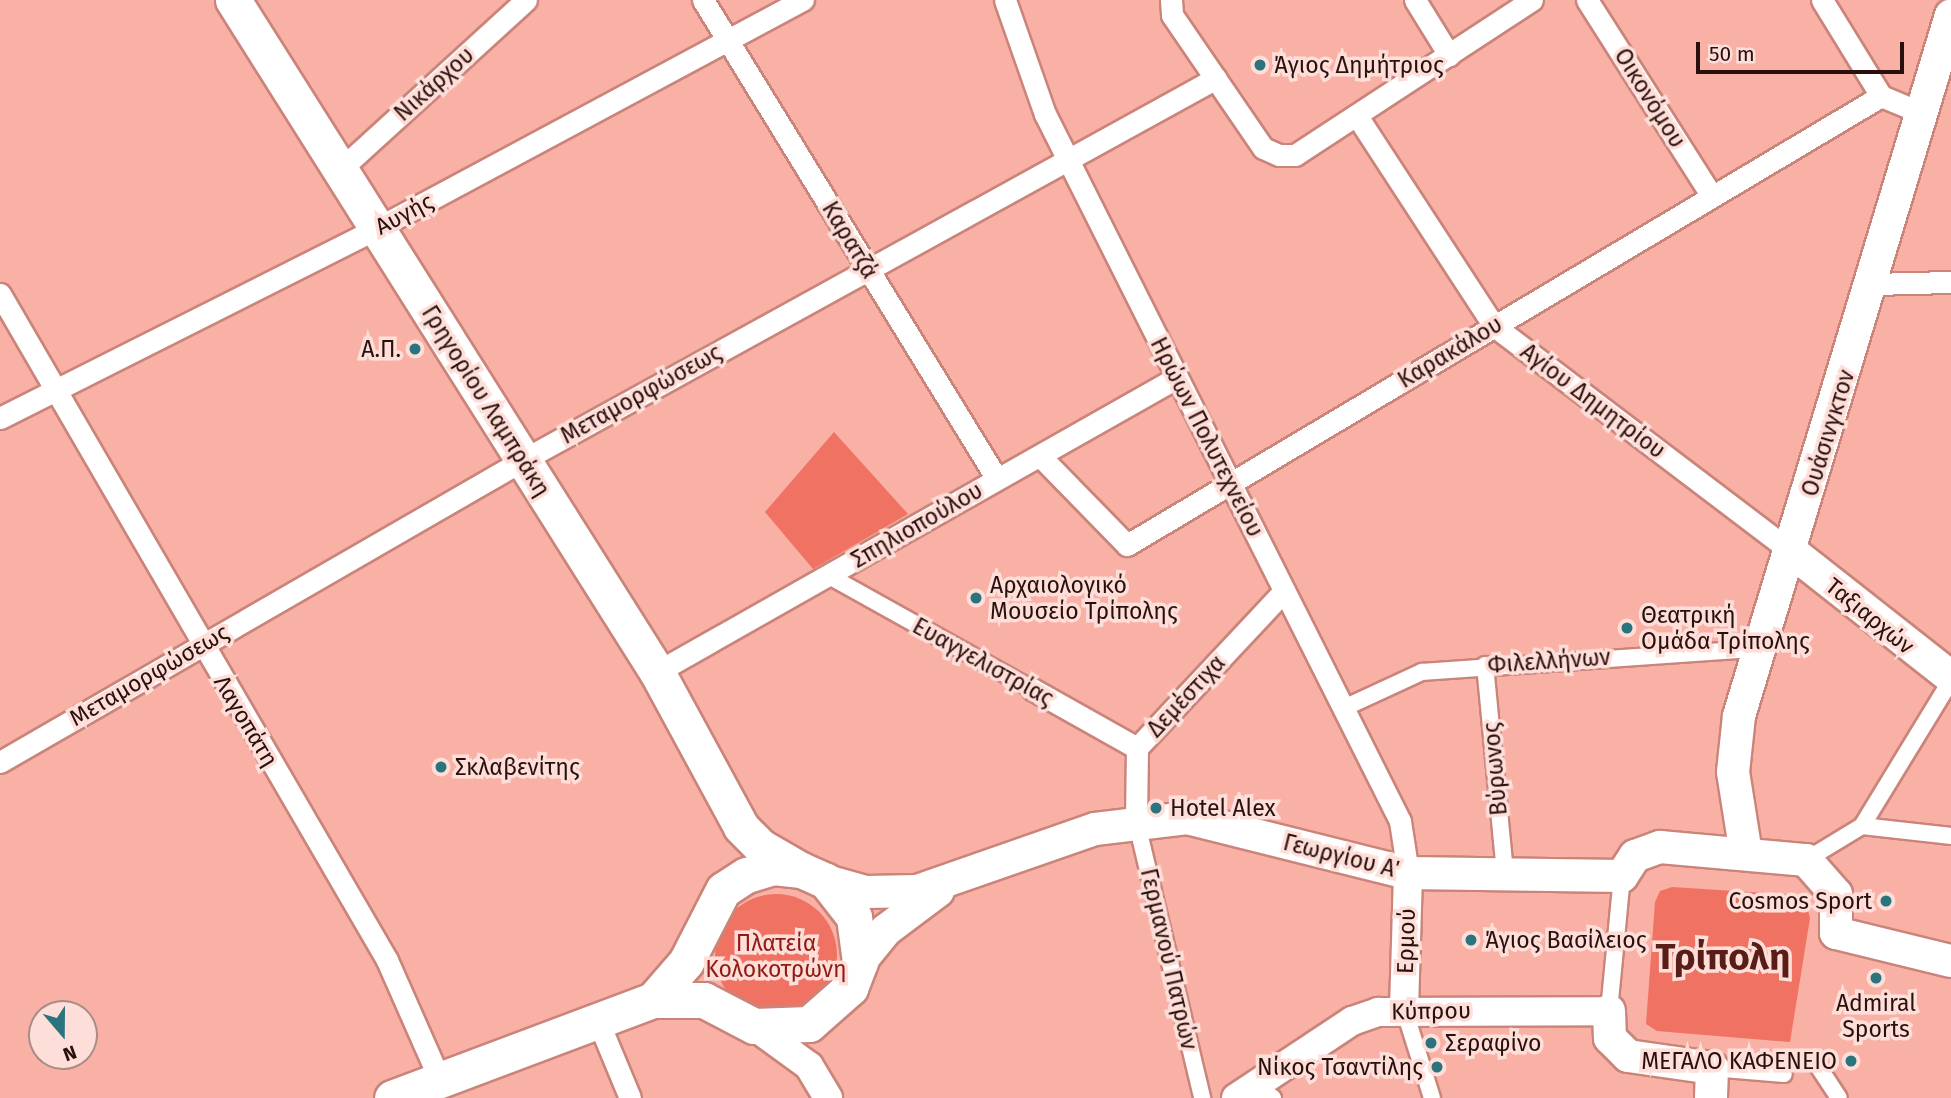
<!DOCTYPE html>
<meta charset="utf-8">
<style>
body{margin:0}
#map{position:relative;width:1951px;height:1098px;overflow:hidden;background:#f9b0a5;font-family:"Fira Sans",sans-serif}
div>[style]{position:absolute}
[style*='--x']{left:calc(var(--x)*1px);top:calc(var(--y)*1px);width:calc(var(--w)*1px);rotate:calc(var(--a)*1deg)}
.green>*{inset:0;background:#f07263}
.round{border-radius:50%}
.roads{filter:drop-shadow(2px 0 #ca847a) drop-shadow(-2px 0 #ca847a) drop-shadow(0 2px #ca847a) drop-shadow(0 -2px #ca847a)}
.pedestrian>*{height:16px;margin:-8px;padding:0 8px;transform-origin:8px;border-radius:8px;background:#fff}
.minor>*{height:21px;margin:-10.5px;padding:0 10.5px;transform-origin:10.5px;border-radius:10.5px;background:#fff}
.tertiary>*{height:28px;margin:-14px;padding:0 14px;transform-origin:14px;border-radius:14px;background:#fff}
.secondary>*{height:32px;margin:-16px;padding:0 16px;transform-origin:16px;border-radius:16px;background:#fff}
.primary>*{height:35px;margin:-17.5px;padding:0 17.5px;transform-origin:17.5px;border-radius:17.5px;background:#fff}
.dots>*{width:19px;height:19px;translate:-50% -50%;box-sizing:border-box;border:4px solid #fdded8;border-radius:50%}
span{translate:-50% -50%;white-space:nowrap;text-align:center;line-height:1.15;-webkit-text-stroke:7px #fdded8;paint-order:stroke}
.poi-label{font-size:23px;color:#2a100d}
.left{translate:0 -50%;text-align:left}
.right{translate:-100% -50%;text-align:right}
.street-label{font-size:23px;color:#2a100d}
.park-label{font-size:23px;color:#921a14}
.town-label{font-size:37px;color:#581d17;font-weight:700}
.north{position:absolute;left:28px;top:1000px;width:70px;height:70px;box-sizing:border-box;background:#fdded8;border:2px solid #a98c87;border-radius:50%;rotate:160deg;font-size:19px;font-weight:700;line-height:28px;text-align:center;color:#2a100d}
.north::after{content:'';display:block;margin:auto;width:24px;height:32px;background:#2b737d;clip-path:polygon(50% 0,100% 100%,50% 72%,0 100%)}
.scale{position:absolute;left:1696px;top:42px;width:208px;height:32px;box-sizing:border-box;border:4px solid #2a100d;border-top:0;padding-left:9px;font-size:21px;line-height:24px;white-space:nowrap;color:#2a100d;-webkit-text-stroke:5px #fdded8;paint-order:stroke}
</style>
<div id="map">
<div class="green">
<i style="clip-path:polygon(834px 432px,908px 514px,813px 569px,765px 512px)"></i>
<i style="clip-path:polygon(1672px 887px,1794px 895px,1806px 904px,1810px 918px,1790px 1042px,1657px 1031px,1646px 1024px,1655px 902px,1660px 891px)"></i>
<i class="round" style="left:715px;top:894px;width:122px;height:122px"></i>
</div>
<div class="roads">
<div class="pedestrian">
<i style="--x:829;--y:576;--w:232;--a:29.1"></i>
<i style="--x:1485;--y:665;--w:209;--a:84.5"></i>
<i style="--x:1344;--y:708;--w:86;--a:-24.8"></i>
<i style="--x:1422;--y:672;--w:341;--a:-4"></i>
<i style="--x:1136;--y:820;--w:286;--a:76.6"></i>
<i style="--x:1862;--y:826;--w:171;--a:-58.6"></i>
<i style="--x:1806;--y:860;--w:66;--a:-31.3"></i>
<i style="--x:1862;--y:826;--w:90;--a:6.4"></i>
<i style="--x:1404;--y:1009;--w:93;--a:72.5"></i>
<i style="--x:1609;--y:1011;--w:136;--a:-84.5"></i>
<i style="--x:1814;--y:1060;--w:45;--a:56.7"></i>
<i style="--x:1712;--y:1068;--w:72;--a:4.8"></i>
<i style="--x:1254;--y:1085;--w:23;--a:34"></i>
</div>
<div class="minor">
<i style="--x:703;--y:0;--w:562;--a:58.46"></i>
<i style="--x:1005;--y:0;--w:121;--a:70.7"></i>
<i style="--x:1045;--y:114;--w:791;--a:63.34"></i>
<i style="--x:1400;--y:821;--w:53;--a:81.3"></i>
<i style="--x:1171;--y:0;--w:15;--a:86"></i>
<i style="--x:1172;--y:15;--w:161;--a:55.6"></i>
<i style="--x:1263;--y:148;--w:17;--a:24"></i>
<i style="--x:1279;--y:155;--w:16;--a:0"></i>
<i style="--x:1295;--y:155;--w:283;--a:-33.2"></i>
<i style="--x:1415;--y:0;--w:65;--a:58.3"></i>
<i style="--x:1587;--y:0;--w:232;--a:57.5"></i>
<i style="--x:1822;--y:0;--w:113;--a:58.4"></i>
<i style="--x:1881;--y:96;--w:44;--a:22.5"></i>
<i style="--x:1357;--y:116;--w:251;--a:56.9"></i>
<i style="--x:1494;--y:326;--w:374;--a:37.2"></i>
<i style="--x:342;--y:168;--w:249;--a:-42.4"></i>
<i style="--x:1873;--y:284;--w:78;--a:-1.5"></i>
<i style="--x:0;--y:294;--w:770;--a:59.84"></i>
<i style="--x:387;--y:960;--w:131;--a:66.2"></i>
<i style="--x:0;--y:418;--w:424;--a:-26.7"></i>
<i style="--x:379;--y:227;--w:481;--a:-28.2"></i>
<i style="--x:1040;--y:456;--w:124;--a:45.7"></i>
<i style="--x:1127;--y:545;--w:878;--a:-30.77"></i>
<i style="--x:657;--y:672;--w:596;--a:-29.53"></i>
<i style="--x:1032;--y:689;--w:120;--a:29.3"></i>
<i style="--x:0;--y:762;--w:604;--a:-30"></i>
<i style="--x:523;--y:460;--w:791;--a:-28.86"></i>
<i style="--x:1136;--y:820;--w:72;--a:-89.2"></i>
<i style="--x:1137;--y:748;--w:215;--a:-46.9"></i>
<i style="--x:598;--y:1021;--w:83;--a:67.4"></i>
</div>
<div class="tertiary">
<i style="--x:1404;--y:1009;--w:136;--a:-88.3"></i>
<i style="--x:754;--y:1026;--w:68;--a:36"></i>
<i style="--x:809;--y:1066;--w:37;--a:59"></i>
<i style="--x:1236;--y:1098;--w:139;--a:-33.6"></i>
<i style="--x:1352;--y:1021;--w:28;--a:-19"></i>
<i style="--x:1378;--y:1012;--w:231;--a:-0.2"></i>
</div>
<div class="secondary">
<i style="--x:1792;--y:552;--w:202;--a:38.2"></i>
<i style="--x:1746;--y:854;--w:83;--a:-99"></i>
<i style="--x:1733;--y:772;--w:56;--a:-83.9"></i>
<i style="--x:1739;--y:716;--w:732;--a:-73.17"></i>
<i style="--x:826;--y:881;--w:41;--a:15.4"></i>
<i style="--x:866;--y:892;--w:51;--a:-1.1"></i>
<i style="--x:917;--y:891;--w:188;--a:-19.2"></i>
<i style="--x:1095;--y:829;--w:93;--a:-6.8"></i>
<i style="--x:1187;--y:818;--w:228;--a:14"></i>
<i style="--x:1408;--y:873;--w:214;--a:0.8"></i>
<i style="--x:1622;--y:876;--w:24;--a:-57"></i>
<i style="--x:1635;--y:856;--w:27;--a:-20"></i>
<i style="--x:1660;--y:847;--w:147;--a:5.1"></i>
<i style="--x:1806;--y:860;--w:45;--a:48.6"></i>
<i style="--x:1836;--y:894;--w:39;--a:90"></i>
<i style="--x:1836;--y:933;--w:118;--a:13.7"></i>
<i style="--x:860;--y:962;--w:41;--a:-50.9"></i>
<i style="--x:886;--y:930;--w:65;--a:-36.9"></i>
<i style="--x:1609;--y:1011;--w:27;--a:88"></i>
<i style="--x:1610;--y:1038;--w:25;--a:45"></i>
<i style="--x:1628;--y:1056;--w:85;--a:8.1"></i>
<i style="--x:1712;--y:1068;--w:30;--a:92"></i>
</div>
<div class="primary">
<i style="--x:233;--y:0;--w:795;--a:57.75"></i>
<i style="--x:657;--y:672;--w:176;--a:61.5"></i>
<i style="--x:741;--y:827;--w:28;--a:45"></i>
<i style="--x:761;--y:847;--w:46;--a:29.9"></i>
<i style="--x:392;--y:1098;--w:279;--a:-20.6"></i>
<i style="--x:653;--y:1000;--w:51;--a:0"></i>
<i style="--x:704;--y:1000;--w:56;--a:27.5"></i>
<i style="--x:754;--y:1026;--w:55;--a:-2.1"></i>
<i style="--x:809;--y:1024;--w:55;--a:-41.3"></i>
<i style="--x:850;--y:988;--w:28;--a:-69"></i>
<i style="--x:860;--y:962;--w:45;--a:-97.6"></i>
<i style="--x:854;--y:917;--w:46;--a:-127.9"></i>
<i style="--x:826;--y:881;--w:27;--a:-156"></i>
<i style="--x:801;--y:870;--w:28;--a:-174"></i>
<i style="--x:773;--y:867;--w:28;--a:163"></i>
<i style="--x:746;--y:875;--w:27;--a:147"></i>
<i style="--x:723;--y:890;--w:81;--a:117.2"></i>
<i style="--x:686;--y:962;--w:50;--a:131"></i>
</div>
</div>
<div class="dots">
<i style="left:1260px;top:65px;background:#2b737d"></i>
<i style="left:415px;top:349px;background:#2b737d"></i>
<i style="left:976px;top:598px;background:#2b737d"></i>
<i style="left:1627px;top:628px;background:#2b737d"></i>
<i style="left:441px;top:767px;background:#2b737d"></i>
<i style="left:1156px;top:808px;background:#2b737d"></i>
<i style="left:1886px;top:901px;background:#2b737d"></i>
<i style="left:1471px;top:940px;background:#2b737d"></i>
<i style="left:1876px;top:978px;background:#2b737d"></i>
<i style="left:1431px;top:1043px;background:#2b737d"></i>
<i style="left:1851px;top:1061px;background:#2b737d"></i>
<i style="left:1437px;top:1067px;background:#2b737d"></i>
</div>
<div class="poi-label">
<span class="left" style="left:1274px;top:65px">Άγιος Δημήτριος</span>
<span class="right" style="left:401px;top:349px">Α.Π.</span>
<span class="left" style="left:990px;top:598px">Αρχαιολογικό<br>Μουσείο Τρίπολης</span>
<span class="left" style="left:1641px;top:628px">Θεατρική<br>Ομάδα Τρίπολης</span>
<span class="left" style="left:455px;top:767px">Σκλαβενίτης</span>
<span class="left" style="left:1170px;top:808px">Hotel Alex</span>
<span class="right" style="left:1872px;top:901px">Cosmos Sport</span>
<span class="left" style="left:1485px;top:940px">Άγιος Βασίλειος</span>
<span style="left:1876px;top:1016px">Admiral<br>Sports</span>
<span class="left" style="left:1445px;top:1043px">Σεραφίνο</span>
<span class="right" style="left:1837px;top:1061px">ΜΕΓΑΛΟ ΚΑΦΕΝΕΙΟ</span>
<span class="right" style="left:1423px;top:1067px">Νίκος Τσαντίλης</span>
</div>
<div class="street-label">
<span style="left:434px;top:84px;rotate:-42deg">Νικάρχου</span>
<span style="left:1650px;top:98px;rotate:58deg">Οικονόμου</span>
<span style="left:404px;top:214px;rotate:-28deg">Αυγής</span>
<span style="left:850px;top:240px;rotate:59deg">Καρατζά</span>
<span style="left:1450px;top:352px;rotate:-31deg">Καρακάλου</span>
<span style="left:641px;top:394px;rotate:-29deg">Μεταμορφώσεως</span>
<span style="left:486px;top:401px;rotate:58deg">Γρηγορίου Λαμπράκη</span>
<span style="left:1593px;top:401px;rotate:37deg">Αγίου Δημητρίου</span>
<span style="left:1828px;top:433px;rotate:-73deg">Ουάσινγκτον</span>
<span style="left:1207px;top:437px;rotate:63deg">Ηρώων Πολυτεχνείου</span>
<span style="left:917px;top:525px;rotate:-30deg">Σπηλιοπούλου</span>
<span style="left:1870px;top:616px;rotate:39deg">Ταξιαρχών</span>
<span style="left:1549px;top:661px;rotate:-4deg">Φιλελλήνων</span>
<span style="left:983px;top:662px;rotate:29deg">Ευαγγελιστρίας</span>
<span style="left:149px;top:675px;rotate:-30deg">Μεταμορφώσεως</span>
<span style="left:1186px;top:696px;rotate:-47deg">Δεμέστιχα</span>
<span style="left:246px;top:721px;rotate:59deg">Λαγοπάτη</span>
<span style="left:1495px;top:769px;rotate:-95deg">Βύρωνος</span>
<span style="left:1341px;top:856px;rotate:14deg">Γεωργίου Α΄</span>
<span style="left:1406px;top:941px;rotate:-88deg">Ερμού</span>
<span style="left:1169px;top:959px;rotate:77deg">Γερμανού Πατρών</span>
<span style="left:1431px;top:1011px;rotate:-1deg">Κύπρου</span>
</div>
<div class="park-label">
<span style="left:776px;top:956px">Πλατεία<br>Κολοκοτρώνη</span>
</div>
<div class="town-label">
<span style="left:1723px;top:957px">Τρίπολη</span>
</div>
<div class="north">N</div>
<div class="scale">50 m</div>
</div>
